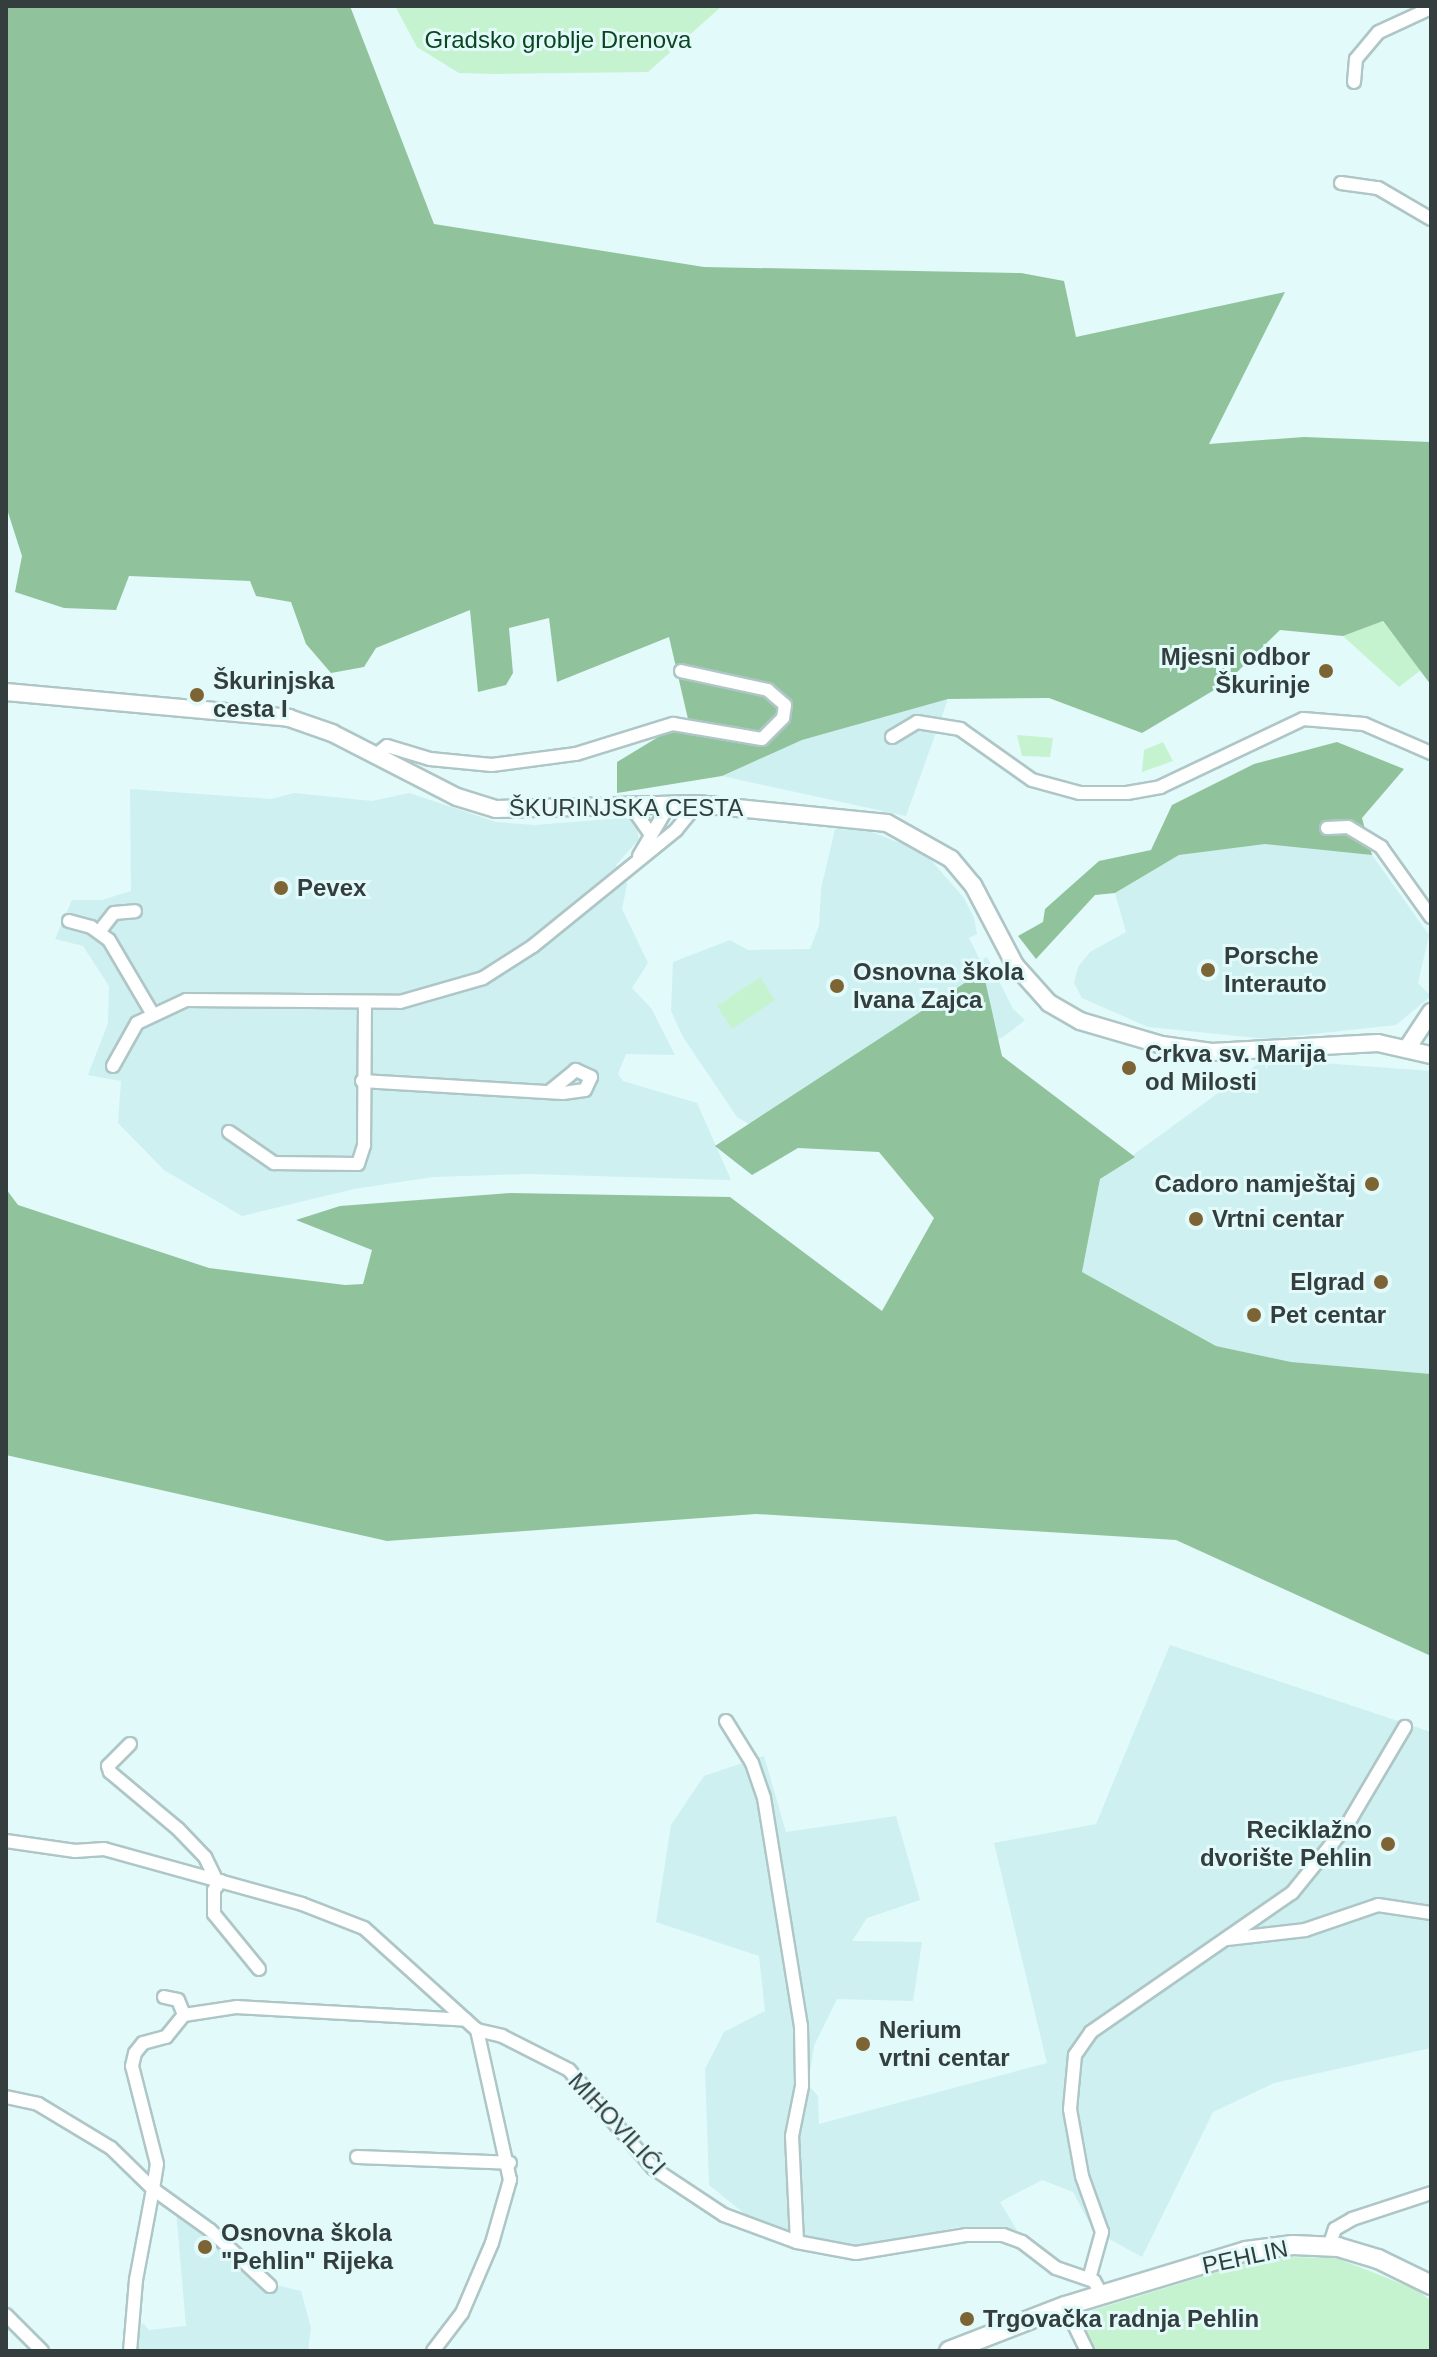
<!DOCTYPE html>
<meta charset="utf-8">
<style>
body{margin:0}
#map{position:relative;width:1437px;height:2357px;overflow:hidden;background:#e2fafa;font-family:Helvetica,sans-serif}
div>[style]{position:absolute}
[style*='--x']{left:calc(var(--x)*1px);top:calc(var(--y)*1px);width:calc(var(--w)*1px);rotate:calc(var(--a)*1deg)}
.built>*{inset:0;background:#cef0f0}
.green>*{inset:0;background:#c6f3cf}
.forest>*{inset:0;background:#90c39b}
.roads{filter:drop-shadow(2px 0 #afc6c6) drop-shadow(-2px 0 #afc6c6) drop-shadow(0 2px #afc6c6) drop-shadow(0 -2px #afc6c6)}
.minor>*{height:12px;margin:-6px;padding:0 6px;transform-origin:6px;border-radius:6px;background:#fff}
.tertiary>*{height:16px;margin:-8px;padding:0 8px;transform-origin:8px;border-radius:8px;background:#fff}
.secondary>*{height:18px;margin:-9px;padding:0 9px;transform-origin:9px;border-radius:9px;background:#fff}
.dots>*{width:22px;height:22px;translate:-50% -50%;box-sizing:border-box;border:4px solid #e2fafa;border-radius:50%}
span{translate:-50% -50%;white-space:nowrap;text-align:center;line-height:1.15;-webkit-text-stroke:6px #e2fafa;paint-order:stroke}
.park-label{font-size:24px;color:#0b4621}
.poi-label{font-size:24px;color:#343e3e;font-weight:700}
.right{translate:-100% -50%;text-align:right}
.left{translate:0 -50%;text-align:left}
.street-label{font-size:24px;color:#343e3e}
.frame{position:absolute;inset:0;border:8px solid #343e3e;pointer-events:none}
</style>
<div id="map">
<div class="built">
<i style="clip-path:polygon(948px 699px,906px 816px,722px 776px,802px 740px)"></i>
<i style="clip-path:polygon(130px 789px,271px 799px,294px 793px,372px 801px,409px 793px,496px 822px,535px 825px,635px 817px,639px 839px,616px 865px,627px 884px,622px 909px,648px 963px,632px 988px,651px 1008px,675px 1055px,626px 1054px,618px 1074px,623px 1081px,697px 1103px,731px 1180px,528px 1174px,433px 1177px,354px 1189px,242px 1216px,164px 1170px,118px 1123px,121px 1081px,88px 1075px,108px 1023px,109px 986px,83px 946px,55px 939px,72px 900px,102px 900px,131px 891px)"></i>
<i style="clip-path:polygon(835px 829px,869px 831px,924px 852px,964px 898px,974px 918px,977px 934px,969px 938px,980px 960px,987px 957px,1013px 1009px,1025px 1020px,1003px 1037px,756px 1128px,737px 1117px,683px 1037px,671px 1011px,673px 962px,730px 940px,748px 950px,810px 949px,819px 926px,821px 889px)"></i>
<i style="clip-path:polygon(1267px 843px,1372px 855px,1429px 935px,1418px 983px,1431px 996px,1396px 1025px,1267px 1039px,1148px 1027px,1082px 998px,1074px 983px,1078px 967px,1090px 952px,1126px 932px,1115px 893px,1179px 855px)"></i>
<i style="clip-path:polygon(1265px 1059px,1431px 1071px,1431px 1374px,1291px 1362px,1216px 1346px,1082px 1272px,1100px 1179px)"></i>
<i style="clip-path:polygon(1170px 1645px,1431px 1732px,1431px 2048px,1274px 2083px,1213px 2112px,1142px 2257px,1093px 2230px,1073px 2192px,1042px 2180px,1000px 2202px,1017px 2230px,957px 2227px,860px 2250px,781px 2233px,745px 2214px,709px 2185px,705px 2069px,724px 2032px,765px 2011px,759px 1956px,656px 1922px,671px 1825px,704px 1776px,764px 1756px,786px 1832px,896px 1816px,920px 1900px,867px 1918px,852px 1941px,922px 1942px,913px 2001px,837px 1999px,814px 2046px,808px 2085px,818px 2096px,819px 2124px,1047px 2063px,994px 1843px,1096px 1824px)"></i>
<i style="clip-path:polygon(176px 2210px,272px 2284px,301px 2291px,311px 2328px,308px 2351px,136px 2351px,134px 2337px,143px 2323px,149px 2330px,186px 2326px)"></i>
</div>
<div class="green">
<i style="clip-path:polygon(395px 6px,722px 6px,648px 72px,498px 74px,459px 73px,417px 47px)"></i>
<i style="clip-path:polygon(1382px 621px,1421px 670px,1399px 687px,1343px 636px)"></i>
<i style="clip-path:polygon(1017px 735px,1053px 738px,1050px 757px,1022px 756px)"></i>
<i style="clip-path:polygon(1163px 742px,1173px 761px,1142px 772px,1144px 750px)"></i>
<i style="clip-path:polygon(760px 977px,775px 1000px,732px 1029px,717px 1006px)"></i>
<i style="clip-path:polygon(1288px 2257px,1337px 2258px,1417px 2290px,1431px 2301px,1431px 2351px,1091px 2351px,1074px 2316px,1247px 2263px)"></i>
</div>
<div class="forest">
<i style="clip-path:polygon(6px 6px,350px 6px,434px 224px,704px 267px,1021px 273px,1064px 281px,1076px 337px,1285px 292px,1209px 444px,1304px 437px,1431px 442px,1431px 685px,1383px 621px,1343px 636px,1280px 630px,1226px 683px,1142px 733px,1049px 698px,948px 699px,802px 740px,722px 776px,617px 793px,617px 762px,688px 719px,669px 637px,557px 682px,549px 618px,509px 628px,513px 673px,506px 685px,478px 692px,470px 610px,376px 648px,364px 667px,331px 673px,306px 644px,291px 602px,256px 596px,250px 581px,129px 576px,116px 610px,64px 608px,15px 592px,22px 556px,6px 506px)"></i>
<i style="clip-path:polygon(1337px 742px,1404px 769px,1362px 818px,1372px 855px,1265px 844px,1179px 855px,1115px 893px,1095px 895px,1036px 959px,1018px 936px,1043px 922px,1045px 909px,1099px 861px,1151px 850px,1172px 805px,1254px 764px)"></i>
<i style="clip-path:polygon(983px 971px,1002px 1056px,1135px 1157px,1100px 1179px,1082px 1272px,1216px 1346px,1291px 1362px,1431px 1374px,1431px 1656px,1176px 1540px,756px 1514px,387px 1541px,6px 1455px,6px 1189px,18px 1205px,209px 1268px,345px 1285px,363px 1284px,372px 1250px,296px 1220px,340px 1206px,510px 1193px,730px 1197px,882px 1311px,934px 1218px,879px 1152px,798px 1148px,752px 1175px,715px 1146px)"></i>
</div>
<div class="roads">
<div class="minor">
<i style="--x:1354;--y:82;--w:23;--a:-85"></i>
<i style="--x:1356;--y:59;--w:35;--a:-50"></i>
<i style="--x:1379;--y:32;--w:57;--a:-24.8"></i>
<i style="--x:1341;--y:183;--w:37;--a:8"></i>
<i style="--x:1378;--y:188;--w:61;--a:30.3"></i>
<i style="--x:892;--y:737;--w:29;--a:-31"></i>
<i style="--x:917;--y:722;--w:44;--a:9.2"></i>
<i style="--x:960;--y:729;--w:88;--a:35.3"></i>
<i style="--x:1032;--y:780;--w:50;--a:15.2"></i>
<i style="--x:1080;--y:793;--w:47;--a:0"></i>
<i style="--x:1127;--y:793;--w:34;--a:-10"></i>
<i style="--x:1160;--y:787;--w:158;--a:-25.4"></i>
<i style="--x:1303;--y:719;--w:61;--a:4.7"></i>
<i style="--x:1364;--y:724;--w:73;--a:23.4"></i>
<i style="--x:376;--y:755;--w:14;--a:-39"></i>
<i style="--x:387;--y:746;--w:45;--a:16.8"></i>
<i style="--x:430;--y:759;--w:62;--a:5.5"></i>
<i style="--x:492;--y:765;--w:85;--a:-7.5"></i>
<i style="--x:576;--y:754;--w:102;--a:-17.2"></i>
<i style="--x:673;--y:724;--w:90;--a:9.6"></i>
<i style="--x:762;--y:739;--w:30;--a:-45"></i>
<i style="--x:783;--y:718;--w:13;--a:-81"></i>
<i style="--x:785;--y:705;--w:23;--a:-139"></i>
<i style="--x:768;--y:690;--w:89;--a:-167.7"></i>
<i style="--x:631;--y:806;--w:32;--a:55"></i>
<i style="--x:1327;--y:828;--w:21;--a:-3"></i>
<i style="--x:1348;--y:827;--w:39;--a:31"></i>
<i style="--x:1381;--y:847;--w:86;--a:54.5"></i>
<i style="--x:639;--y:856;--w:59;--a:-59.5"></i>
<i style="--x:69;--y:921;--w:23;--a:15"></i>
<i style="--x:91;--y:927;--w:22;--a:36"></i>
<i style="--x:109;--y:940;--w:85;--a:59.5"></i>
<i style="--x:99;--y:932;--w:24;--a:-52"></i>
<i style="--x:114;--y:913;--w:21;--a:-5"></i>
<i style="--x:113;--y:1066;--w:49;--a:-60.8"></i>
<i style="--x:137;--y:1023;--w:54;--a:-25.1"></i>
<i style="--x:186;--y:1000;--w:214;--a:0.5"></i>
<i style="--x:400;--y:1002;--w:86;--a:-16.1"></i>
<i style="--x:483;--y:978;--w:59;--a:-32.6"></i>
<i style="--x:533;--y:946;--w:184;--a:-39"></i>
<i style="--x:676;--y:830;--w:33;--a:-51"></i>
<i style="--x:362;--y:1081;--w:201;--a:3.4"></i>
<i style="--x:563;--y:1093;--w:22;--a:-8"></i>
<i style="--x:585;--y:1090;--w:14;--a:-65"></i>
<i style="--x:591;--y:1077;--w:17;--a:-155"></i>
<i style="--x:576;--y:1070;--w:32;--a:141"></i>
<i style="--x:229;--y:1132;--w:55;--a:34.6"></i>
<i style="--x:274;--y:1163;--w:84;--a:0.7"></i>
<i style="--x:358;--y:1164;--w:20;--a:-72"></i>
<i style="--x:364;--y:1145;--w:142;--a:-89.6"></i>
<i style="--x:726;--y:1721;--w:49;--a:58.2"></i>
<i style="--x:752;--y:1763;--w:37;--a:71"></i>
<i style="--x:764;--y:1798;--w:231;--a:80.8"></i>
<i style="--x:801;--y:2026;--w:60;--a:89"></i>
<i style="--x:802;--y:2086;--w:51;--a:101.3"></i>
<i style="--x:792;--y:2136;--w:106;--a:87.3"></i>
<i style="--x:130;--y:1744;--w:31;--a:135"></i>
<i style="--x:108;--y:1766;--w:6;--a:72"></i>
<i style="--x:110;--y:1772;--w:89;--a:40"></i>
<i style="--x:178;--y:1829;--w:39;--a:46"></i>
<i style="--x:205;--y:1857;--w:25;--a:64"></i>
<i style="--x:6;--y:1841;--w:70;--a:8.2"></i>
<i style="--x:75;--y:1851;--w:29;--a:-4"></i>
<i style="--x:104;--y:1849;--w:205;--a:15.5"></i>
<i style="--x:302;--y:1904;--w:66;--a:21.2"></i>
<i style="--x:364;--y:1928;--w:152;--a:42.1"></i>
<i style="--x:477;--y:2030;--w:26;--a:13"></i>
<i style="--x:502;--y:2036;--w:75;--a:26.9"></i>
<i style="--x:569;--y:2070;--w:129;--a:49.4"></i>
<i style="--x:653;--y:2168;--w:85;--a:33.5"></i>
<i style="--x:724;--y:2215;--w:78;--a:20.3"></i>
<i style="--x:797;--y:2242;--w:60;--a:10.6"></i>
<i style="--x:856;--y:2253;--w:111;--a:-9.3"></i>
<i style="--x:966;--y:2235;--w:37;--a:0"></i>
<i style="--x:1003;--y:2235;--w:20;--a:20"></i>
<i style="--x:1022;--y:2242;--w:43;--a:37.4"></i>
<i style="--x:1056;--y:2268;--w:40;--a:18.9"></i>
<i style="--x:1094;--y:2281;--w:18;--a:61"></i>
<i style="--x:221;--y:1881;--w:11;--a:128"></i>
<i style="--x:214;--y:1890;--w:24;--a:90"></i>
<i style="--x:214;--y:1914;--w:71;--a:50.7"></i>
<i style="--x:1227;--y:1939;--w:79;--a:-6.6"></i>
<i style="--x:1305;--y:1930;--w:77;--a:-18.9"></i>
<i style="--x:1378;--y:1905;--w:54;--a:8.6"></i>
<i style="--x:164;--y:1997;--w:14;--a:12"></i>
<i style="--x:178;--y:2000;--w:16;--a:68"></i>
<i style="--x:6;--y:2097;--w:33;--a:12"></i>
<i style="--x:38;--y:2104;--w:85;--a:31.1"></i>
<i style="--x:111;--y:2148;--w:59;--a:44.3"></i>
<i style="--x:153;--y:2189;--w:93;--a:100.6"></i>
<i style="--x:136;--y:2280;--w:71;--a:94.8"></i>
<i style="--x:357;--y:2157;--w:153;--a:2.2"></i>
<i style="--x:1329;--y:2247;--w:19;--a:-72"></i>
<i style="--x:1335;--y:2229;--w:20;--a:-30"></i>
<i style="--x:1352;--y:2219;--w:83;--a:-18.2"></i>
<i style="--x:1089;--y:2279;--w:49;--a:-74.5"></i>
<i style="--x:1102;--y:2232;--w:59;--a:-109.7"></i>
<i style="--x:1082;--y:2176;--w:68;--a:-100.2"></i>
<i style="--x:1070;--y:2109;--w:54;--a:-84.7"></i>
<i style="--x:1075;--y:2055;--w:28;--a:-55"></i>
<i style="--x:1091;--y:2032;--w:244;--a:-34.7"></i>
<i style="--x:1292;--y:1893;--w:87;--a:-51"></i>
<i style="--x:1347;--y:1825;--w:114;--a:-59.4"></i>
<i style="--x:270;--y:2286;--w:82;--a:-137"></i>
<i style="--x:210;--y:2230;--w:70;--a:-144.3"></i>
<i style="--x:153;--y:2189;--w:25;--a:-81"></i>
<i style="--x:157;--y:2164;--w:101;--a:-104.3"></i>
<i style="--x:132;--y:2066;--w:13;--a:-77"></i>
<i style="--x:135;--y:2053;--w:13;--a:-51"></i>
<i style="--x:143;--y:2043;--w:24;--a:-15"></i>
<i style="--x:166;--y:2037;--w:28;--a:-51"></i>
<i style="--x:184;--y:2015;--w:54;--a:-8.6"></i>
<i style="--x:237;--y:2007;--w:229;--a:3.2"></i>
<i style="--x:1065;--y:2306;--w:50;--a:63.9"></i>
<i style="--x:6;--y:2315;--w:51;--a:45"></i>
<i style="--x:433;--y:2351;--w:48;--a:-52.7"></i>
<i style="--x:462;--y:2313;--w:76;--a:-66.8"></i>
<i style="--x:492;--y:2243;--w:66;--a:-74.1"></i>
<i style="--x:510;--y:2180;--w:154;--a:-102.4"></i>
</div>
<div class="tertiary">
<i style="--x:6;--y:692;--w:284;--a:5.2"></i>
<i style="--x:289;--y:718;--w:46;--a:19.2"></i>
<i style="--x:332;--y:733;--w:140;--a:27.1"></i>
<i style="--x:457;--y:797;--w:41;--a:17.1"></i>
<i style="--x:496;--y:809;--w:201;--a:-1.4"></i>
<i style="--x:697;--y:804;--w:191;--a:5.7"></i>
<i style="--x:887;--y:823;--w:73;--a:29.4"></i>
<i style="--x:951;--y:859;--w:34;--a:50"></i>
<i style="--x:973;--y:885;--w:90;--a:62.3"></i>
<i style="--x:1015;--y:965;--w:51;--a:48.2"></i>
<i style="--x:1049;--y:1003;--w:36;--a:30"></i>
<i style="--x:1080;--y:1021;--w:85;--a:16.3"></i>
<i style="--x:1162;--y:1045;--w:50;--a:8"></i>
<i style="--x:1212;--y:1052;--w:166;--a:-3.1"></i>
<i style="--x:1378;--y:1043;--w:54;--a:12.8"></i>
<i style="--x:1408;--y:1047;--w:42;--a:-56.7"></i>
</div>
<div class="secondary">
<i style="--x:949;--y:2351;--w:124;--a:-21.2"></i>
<i style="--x:1065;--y:2306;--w:189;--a:-16.9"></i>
<i style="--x:1246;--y:2251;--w:47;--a:-7.3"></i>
<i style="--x:1293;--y:2245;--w:45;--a:2.5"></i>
<i style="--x:1338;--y:2247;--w:42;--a:16.7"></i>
<i style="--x:1378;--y:2259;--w:59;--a:26.1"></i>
</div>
</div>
<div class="dots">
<i style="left:1326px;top:671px;background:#7d6435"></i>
<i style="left:197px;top:695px;background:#7d6435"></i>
<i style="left:281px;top:888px;background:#7d6435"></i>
<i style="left:1208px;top:970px;background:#7d6435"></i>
<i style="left:837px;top:986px;background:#7d6435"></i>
<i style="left:1129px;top:1068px;background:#7d6435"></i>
<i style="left:1372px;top:1184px;background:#7d6435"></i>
<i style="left:1196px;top:1219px;background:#7d6435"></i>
<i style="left:1381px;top:1282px;background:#7d6435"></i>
<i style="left:1254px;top:1315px;background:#7d6435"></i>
<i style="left:1388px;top:1844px;background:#7d6435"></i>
<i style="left:863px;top:2044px;background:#7d6435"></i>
<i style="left:205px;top:2247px;background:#7d6435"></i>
<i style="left:967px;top:2319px;background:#7d6435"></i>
</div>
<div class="park-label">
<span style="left:558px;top:40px">Gradsko groblje Drenova</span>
</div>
<div class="poi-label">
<span class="right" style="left:1310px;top:671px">Mjesni odbor<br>Škurinje</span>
<span class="left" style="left:213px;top:695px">Škurinjska<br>cesta I</span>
<span class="left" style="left:297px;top:888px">Pevex</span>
<span class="left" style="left:1224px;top:970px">Porsche<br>Interauto</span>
<span class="left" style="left:853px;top:986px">Osnovna škola<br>Ivana Zajca</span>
<span class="left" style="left:1145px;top:1068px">Crkva sv. Marija<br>od Milosti</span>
<span class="right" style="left:1356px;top:1184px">Cadoro namještaj</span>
<span class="left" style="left:1212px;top:1219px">Vrtni centar</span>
<span class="right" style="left:1365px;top:1282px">Elgrad</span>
<span class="left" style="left:1270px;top:1315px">Pet centar</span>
<span class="right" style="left:1372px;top:1844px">Reciklažno<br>dvorište Pehlin</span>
<span class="left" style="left:879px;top:2044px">Nerium<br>vrtni centar</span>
<span class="left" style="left:221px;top:2247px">Osnovna škola<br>"Pehlin" Rijeka</span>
<span class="left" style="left:983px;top:2319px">Trgovačka radnja Pehlin</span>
</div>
<div class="street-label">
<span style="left:626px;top:808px">ŠKURINJSKA CESTA</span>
<span style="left:617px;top:2124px;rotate:47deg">MIHOVILIĆI</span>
<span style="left:1245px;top:2257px;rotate:-12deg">PEHLIN</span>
</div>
<div class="frame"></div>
</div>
